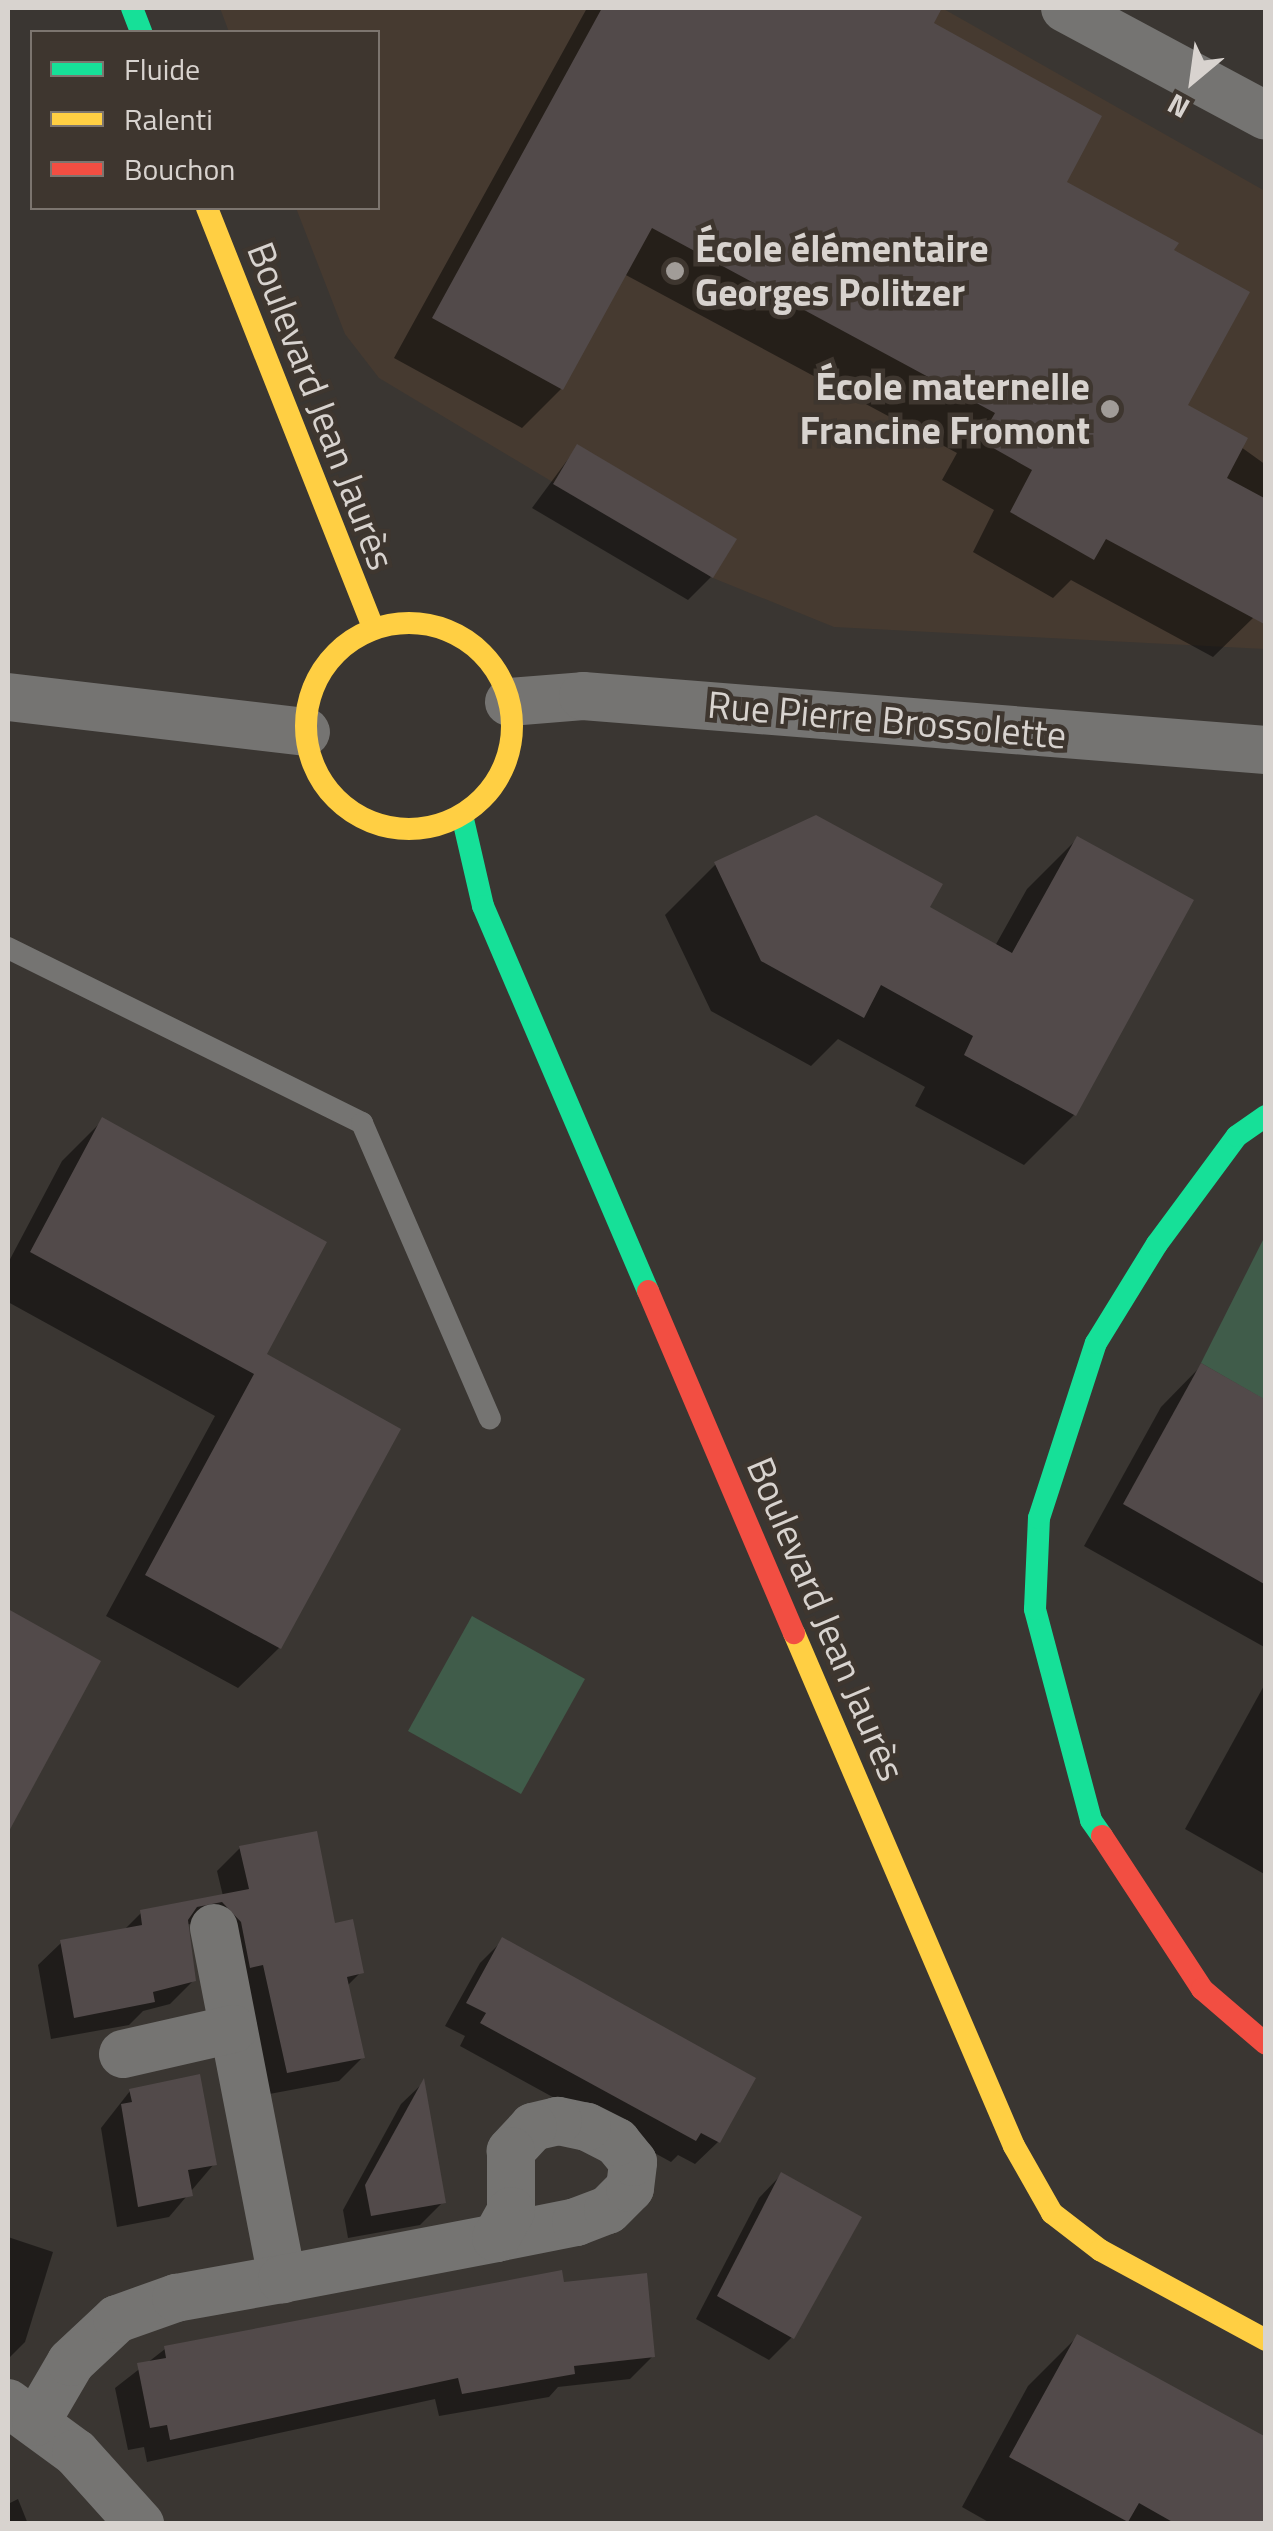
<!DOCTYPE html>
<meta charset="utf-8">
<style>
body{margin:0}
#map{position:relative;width:1273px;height:2531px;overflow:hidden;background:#3a3632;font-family:"Titillium Web",sans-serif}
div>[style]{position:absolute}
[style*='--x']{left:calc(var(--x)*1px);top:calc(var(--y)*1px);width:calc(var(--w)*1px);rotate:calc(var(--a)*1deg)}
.built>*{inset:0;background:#463a30}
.green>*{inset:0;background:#405c4a}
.shadow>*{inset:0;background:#0007}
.building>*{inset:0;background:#524a4a}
.lane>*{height:22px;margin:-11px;padding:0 11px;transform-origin:11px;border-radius:11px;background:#757472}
.street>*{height:48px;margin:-24px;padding:0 24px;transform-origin:24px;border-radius:24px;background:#757472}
.fast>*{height:22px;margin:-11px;padding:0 11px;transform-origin:11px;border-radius:11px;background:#16e098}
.slow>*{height:22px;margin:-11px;padding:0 11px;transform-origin:11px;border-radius:11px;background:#ffcf43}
.slow>.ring{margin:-11px;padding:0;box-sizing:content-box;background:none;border:22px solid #ffcf43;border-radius:50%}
.jam>*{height:22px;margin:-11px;padding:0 11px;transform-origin:11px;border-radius:11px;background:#f24e42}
.dots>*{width:28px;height:28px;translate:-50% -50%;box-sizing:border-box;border:5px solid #3e362f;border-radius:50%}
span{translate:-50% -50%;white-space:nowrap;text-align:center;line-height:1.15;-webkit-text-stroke:9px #3e362f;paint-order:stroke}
.poi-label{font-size:38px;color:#d8d3cf;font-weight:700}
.left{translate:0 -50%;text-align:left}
.right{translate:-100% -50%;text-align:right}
.street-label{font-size:38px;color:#d8d3cf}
.frame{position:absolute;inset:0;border:10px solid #d8d3cf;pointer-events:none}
.legend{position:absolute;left:30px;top:30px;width:350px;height:180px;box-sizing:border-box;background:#3e362f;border:2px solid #7c756f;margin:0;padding:12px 18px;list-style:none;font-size:30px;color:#d8d3cf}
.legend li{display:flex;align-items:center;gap:20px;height:50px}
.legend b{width:50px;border:2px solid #7c756f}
.north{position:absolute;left:1143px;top:30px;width:100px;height:100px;-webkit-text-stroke:8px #3e362f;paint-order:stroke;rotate:209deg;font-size:28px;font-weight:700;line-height:40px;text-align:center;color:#d8d3cf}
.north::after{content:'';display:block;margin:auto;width:35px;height:45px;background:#d8d3cf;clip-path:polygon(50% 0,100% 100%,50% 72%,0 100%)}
</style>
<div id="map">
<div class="built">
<i style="clip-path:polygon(220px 8px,942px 8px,1265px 191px,1265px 649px,834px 627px,713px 578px,379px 378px,345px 334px,296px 208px,378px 208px,378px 32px,229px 32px)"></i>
</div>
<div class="green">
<i style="clip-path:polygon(1265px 1236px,1265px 1400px,1201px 1363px)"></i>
<i style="clip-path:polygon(472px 1616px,585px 1679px,521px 1794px,408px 1731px)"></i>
</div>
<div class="shadow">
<i style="clip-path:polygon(587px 8px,940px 8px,931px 24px,1064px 183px,1171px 251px,1184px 406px,1266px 465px,1266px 594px,1253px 618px,1213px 657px,1071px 580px,1053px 598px,973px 552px,994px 510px,942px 480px,957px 453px,624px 274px,561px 389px,522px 428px,394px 358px)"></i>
<i style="clip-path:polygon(577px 447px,711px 577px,688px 600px,532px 508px)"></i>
<i style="clip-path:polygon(1077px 839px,1191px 901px,1074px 1115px,1024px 1165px,915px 1106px,925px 1087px,838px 1039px,811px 1066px,711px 1011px,665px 915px,716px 864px,995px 946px,1027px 889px)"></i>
<i style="clip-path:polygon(103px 1120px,264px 1354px,279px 1648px,238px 1688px,106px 1616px,215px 1416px,8px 1302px,8px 1263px,62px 1161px)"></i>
<i style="clip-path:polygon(1201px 1366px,1266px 1403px,1266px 1648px,1084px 1546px,1161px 1407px)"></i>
<i style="clip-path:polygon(8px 1612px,98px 1662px,26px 1794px,8px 1813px)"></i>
<i style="clip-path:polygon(1266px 1682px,1266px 1875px,1185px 1829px)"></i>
<i style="clip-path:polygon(240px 1848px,333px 1926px,361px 1972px,346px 1987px,362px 2058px,339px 2081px,264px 2095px,200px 1925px,186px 1924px,194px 1980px,170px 2004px,143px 2011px,129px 2025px,51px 2039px,38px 1965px,62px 1942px,123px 1931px,141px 1913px,223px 1896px,217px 1871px)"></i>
<i style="clip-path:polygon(503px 1940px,753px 2079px,718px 2142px,695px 2164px,678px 2155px,671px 2162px,460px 2046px,465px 2036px,445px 2026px,480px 1963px)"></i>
<i style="clip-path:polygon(423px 2083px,443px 2202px,420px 2225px,348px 2238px,343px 2210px,401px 2104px)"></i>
<i style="clip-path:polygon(130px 2091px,214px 2164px,169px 2217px,117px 2227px,101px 2128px)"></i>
<i style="clip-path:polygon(781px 2175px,792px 2337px,769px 2360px,696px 2319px,759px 2198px)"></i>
<i style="clip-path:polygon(8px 2237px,53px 2252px,25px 2342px,8px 2359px)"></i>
<i style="clip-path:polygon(560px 2273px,562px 2284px,653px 2356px,630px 2379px,558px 2387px,549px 2397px,439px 2416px,435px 2399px,147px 2462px,144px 2447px,128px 2450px,115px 2388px,165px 2349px)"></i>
<i style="clip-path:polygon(1077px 2337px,1266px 2524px,992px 2524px,962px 2507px,1028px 2386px)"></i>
<i style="clip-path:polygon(18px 2499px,28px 2524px,8px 2524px,8px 2504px)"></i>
</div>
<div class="building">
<i style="clip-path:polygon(602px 8px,942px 8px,934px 23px,1102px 116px,1067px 182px,1179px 243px,1174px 250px,1250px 292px,1188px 405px,1248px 438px,1227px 478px,1266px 499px,1266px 625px,1106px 539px,1094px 560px,1010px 512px,1032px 470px,979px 440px,995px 413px,652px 228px,563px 390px,432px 318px)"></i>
<i style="clip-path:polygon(577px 444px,737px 539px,713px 578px,553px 484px)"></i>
<i style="clip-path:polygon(816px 815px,943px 884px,930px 907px,1012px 953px,1077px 836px,1194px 900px,1076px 1116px,964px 1055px,973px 1036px,881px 985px,864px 1018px,761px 961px,714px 862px)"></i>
<i style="clip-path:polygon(102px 1117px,327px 1242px,267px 1354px,401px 1429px,281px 1649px,145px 1575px,254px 1374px,30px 1252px)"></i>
<i style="clip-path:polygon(1201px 1363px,1266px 1400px,1266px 1585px,1123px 1504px)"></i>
<i style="clip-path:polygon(8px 1609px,101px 1661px,8px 1833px)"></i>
<i style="clip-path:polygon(317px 1831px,335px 1923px,353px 1919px,364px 1973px,347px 1977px,365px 2058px,287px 2073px,263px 1965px,250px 1968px,241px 1922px,222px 1902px,197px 1907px,188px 1920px,196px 1981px,153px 1992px,155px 2002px,74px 2018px,60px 1940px,142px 1925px,140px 1910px,249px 1889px,239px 1846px)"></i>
<i style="clip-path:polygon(502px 1937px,756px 2078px,720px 2143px,701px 2133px,696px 2141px,480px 2023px,486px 2013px,466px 2003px)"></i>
<i style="clip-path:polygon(200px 2074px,217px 2165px,188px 2170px,193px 2196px,138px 2207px,121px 2104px,132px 2102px,129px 2089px)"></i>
<i style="clip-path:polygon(424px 2078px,446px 2203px,371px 2216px,365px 2185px)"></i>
<i style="clip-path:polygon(781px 2172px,862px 2217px,794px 2339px,717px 2296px)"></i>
<i style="clip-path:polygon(562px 2270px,564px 2282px,647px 2273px,655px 2357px,574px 2366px,575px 2374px,462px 2394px,458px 2378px,170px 2440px,167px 2425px,150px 2428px,137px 2363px,166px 2358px,164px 2346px)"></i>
<i style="clip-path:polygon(1077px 2334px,1266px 2437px,1266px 2524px,1176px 2524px,1139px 2503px,1128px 2522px,1009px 2457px)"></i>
</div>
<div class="lane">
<i style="--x:8;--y:948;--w:395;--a:26.3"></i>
<i style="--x:362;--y:1123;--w:322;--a:66.6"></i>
</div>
<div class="street">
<i style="--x:1065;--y:8;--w:228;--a:28.2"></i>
<i style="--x:8;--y:697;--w:300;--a:6.7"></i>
<i style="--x:509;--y:702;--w:74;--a:-4.6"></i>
<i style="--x:583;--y:696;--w:685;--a:4.52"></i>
<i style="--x:214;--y:1928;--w:358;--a:79"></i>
<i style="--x:123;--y:2054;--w:113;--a:-12.8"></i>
<i style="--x:8;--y:2403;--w:84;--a:36.3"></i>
<i style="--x:76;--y:2453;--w:96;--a:48"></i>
<i style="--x:36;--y:2422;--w:69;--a:-59.7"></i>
<i style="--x:71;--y:2362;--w:63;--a:-43.1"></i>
<i style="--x:117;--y:2319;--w:63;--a:-19.6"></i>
<i style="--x:176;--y:2298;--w:108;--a:-10.2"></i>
<i style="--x:282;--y:2279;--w:218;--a:-10.8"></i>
<i style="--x:496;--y:2238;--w:82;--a:-11.3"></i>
<i style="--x:576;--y:2222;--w:34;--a:-21"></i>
<i style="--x:608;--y:2210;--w:31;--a:-45"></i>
<i style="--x:630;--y:2188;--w:26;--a:-83"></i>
<i style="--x:633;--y:2162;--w:26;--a:-129"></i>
<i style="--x:617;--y:2142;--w:34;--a:-153"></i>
<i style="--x:587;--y:2127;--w:30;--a:-168"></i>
<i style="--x:558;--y:2121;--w:26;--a:167"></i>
<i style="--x:533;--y:2127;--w:33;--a:133"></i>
<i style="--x:511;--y:2151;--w:60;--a:90"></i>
<i style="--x:511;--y:2211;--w:31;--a:119"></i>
</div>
<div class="fast">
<i style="--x:132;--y:8;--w:26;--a:69"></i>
<i style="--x:462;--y:815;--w:93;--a:77"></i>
<i style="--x:483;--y:906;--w:419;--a:66.8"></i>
<i style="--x:1102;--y:1836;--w:19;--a:-125"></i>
<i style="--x:1091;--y:1820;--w:218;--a:-104.9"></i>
<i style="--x:1035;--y:1609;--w:91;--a:-87.5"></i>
<i style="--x:1039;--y:1518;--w:184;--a:-72"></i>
<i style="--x:1096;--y:1343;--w:116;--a:-58.4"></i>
<i style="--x:1157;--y:1244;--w:134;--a:-53.5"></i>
<i style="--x:1237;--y:1136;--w:35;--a:-35"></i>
</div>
<div class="slow">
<i style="--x:207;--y:208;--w:452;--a:68.4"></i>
<i class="ring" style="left:306px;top:623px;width:184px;height:184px"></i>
<i style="--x:794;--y:1633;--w:558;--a:66.79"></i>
<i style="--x:1014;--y:2146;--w:77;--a:60.4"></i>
<i style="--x:1052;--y:2213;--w:61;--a:37.6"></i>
<i style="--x:1100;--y:2250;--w:189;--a:28.5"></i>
</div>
<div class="jam">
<i style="--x:648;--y:1291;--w:372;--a:66.9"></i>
<i style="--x:1102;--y:1836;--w:183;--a:56.8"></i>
<i style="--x:1202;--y:1989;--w:84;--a:40.7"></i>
</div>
<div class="dots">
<i style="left:675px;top:271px;background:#a19c98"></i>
<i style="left:1110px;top:409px;background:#a19c98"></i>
</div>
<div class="poi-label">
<span class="left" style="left:695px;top:271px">École élémentaire<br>Georges Politzer</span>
<span class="right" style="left:1090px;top:409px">École maternelle<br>Francine Fromont</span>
</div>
<div class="street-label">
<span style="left:321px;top:406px;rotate:69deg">Boulevard Jean Jaurès</span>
<span style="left:887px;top:720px;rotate:5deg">Rue Pierre Brossolette</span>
<span style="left:826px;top:1619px;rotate:67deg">Boulevard Jean Jaurès</span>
</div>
<div class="frame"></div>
<ul class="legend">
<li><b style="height:12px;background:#16e098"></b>Fluide</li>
<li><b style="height:12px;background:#ffcf43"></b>Ralenti</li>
<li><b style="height:12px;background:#f24e42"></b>Bouchon</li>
</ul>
<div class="north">N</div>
</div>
